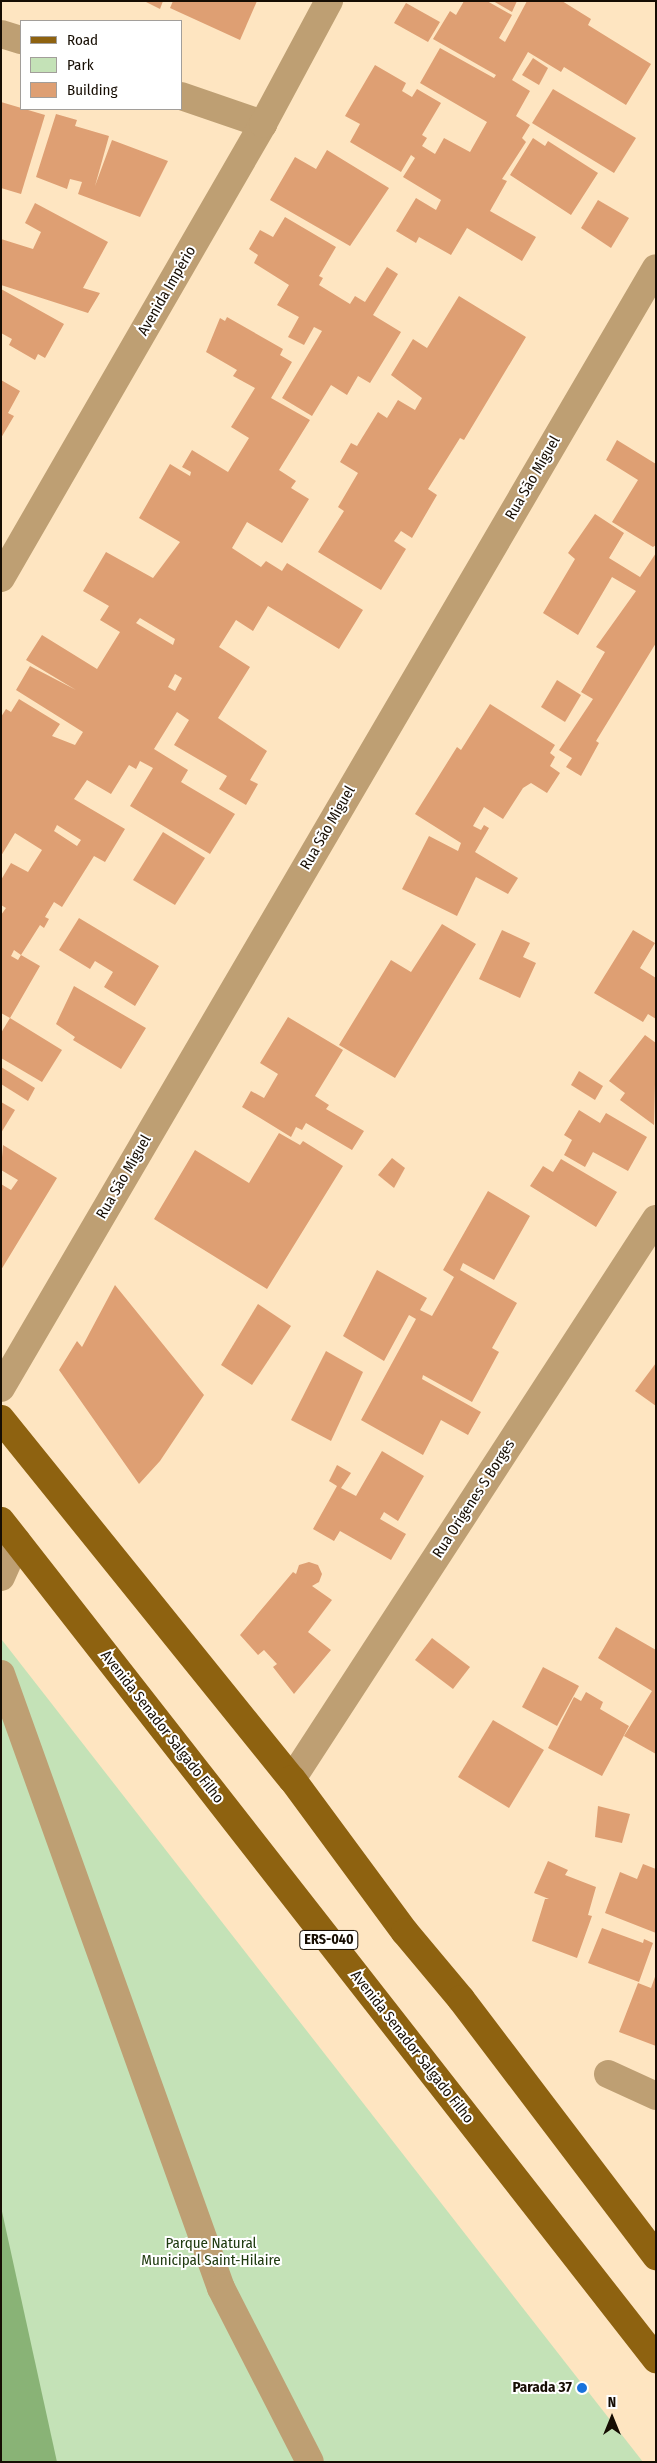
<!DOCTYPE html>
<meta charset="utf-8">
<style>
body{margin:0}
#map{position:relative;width:657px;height:2463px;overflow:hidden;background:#fee5c1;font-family:"Fira Sans Condensed",sans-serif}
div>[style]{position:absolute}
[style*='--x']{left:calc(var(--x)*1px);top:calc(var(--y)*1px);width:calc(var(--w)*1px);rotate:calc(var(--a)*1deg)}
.green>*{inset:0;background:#c4e2b7}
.forest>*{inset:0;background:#89b376}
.building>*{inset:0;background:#de9f73}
.minor>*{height:28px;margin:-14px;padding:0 14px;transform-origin:14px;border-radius:14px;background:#be9f73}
.major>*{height:28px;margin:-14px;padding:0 14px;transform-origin:14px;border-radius:14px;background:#8e6210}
.dots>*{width:14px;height:14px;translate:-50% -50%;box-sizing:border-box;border:2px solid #fff;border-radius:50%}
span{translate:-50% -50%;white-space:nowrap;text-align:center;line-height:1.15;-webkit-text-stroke:4px #fff;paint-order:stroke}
.shield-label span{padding:1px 4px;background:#fff;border:1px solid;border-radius:4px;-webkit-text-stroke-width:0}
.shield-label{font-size:14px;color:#160d03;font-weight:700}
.street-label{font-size:15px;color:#160d03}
.park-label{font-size:15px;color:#203b11}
.poi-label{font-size:15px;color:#160d03;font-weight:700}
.right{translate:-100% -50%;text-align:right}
.frame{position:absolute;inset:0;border:2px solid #160d03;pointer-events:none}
.legend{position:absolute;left:20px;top:20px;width:162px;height:90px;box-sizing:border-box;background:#fff;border:1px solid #a29e9a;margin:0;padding:6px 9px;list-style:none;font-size:15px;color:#160d03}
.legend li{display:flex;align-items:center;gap:10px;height:25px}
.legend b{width:25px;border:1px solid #a29e9a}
.north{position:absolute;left:587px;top:2393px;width:50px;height:50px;-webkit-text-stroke:4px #fff;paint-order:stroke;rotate:0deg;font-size:14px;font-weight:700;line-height:20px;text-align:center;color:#160d03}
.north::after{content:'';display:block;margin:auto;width:18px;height:22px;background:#160d03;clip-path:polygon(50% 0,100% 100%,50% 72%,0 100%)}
</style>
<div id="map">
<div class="green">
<i style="clip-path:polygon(2px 1640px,643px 2462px,1px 2462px)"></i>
</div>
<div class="forest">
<i style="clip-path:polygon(1px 2207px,57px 2462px,1px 2462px)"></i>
</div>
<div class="building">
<i style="clip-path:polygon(144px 1px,163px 1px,160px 9px)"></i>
<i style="clip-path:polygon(173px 1px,257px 1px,240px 40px,170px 8px)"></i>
<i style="clip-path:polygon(464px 1px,487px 1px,512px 15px,499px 38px,505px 42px,527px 1px,562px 1px,591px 19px,588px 25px,651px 64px,626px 105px,564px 67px,561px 72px,528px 52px,512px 80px,530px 91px,516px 116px,530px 125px,522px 138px,526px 142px,502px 179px,507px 181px,490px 211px,536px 237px,522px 261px,467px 228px,451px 255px,419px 237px,416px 243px,396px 231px,416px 198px,436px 210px,441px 200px,403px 177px,415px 158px,411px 155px,401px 172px,350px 142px,360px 124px,345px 116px,375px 65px,406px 83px,402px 91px,412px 97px,417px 89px,441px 103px,422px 135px,427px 138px,422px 146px,435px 154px,444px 138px,470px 152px,487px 122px,420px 83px,440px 48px,494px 78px,496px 75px,433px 39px,450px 11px,456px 15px)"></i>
<i style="clip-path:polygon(493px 1px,517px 1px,512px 12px)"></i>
<i style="clip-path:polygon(406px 3px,440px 22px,428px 42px,394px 23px)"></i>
<i style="clip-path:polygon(533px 58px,548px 68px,539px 85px,522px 75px)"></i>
<i style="clip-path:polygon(553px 89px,636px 138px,614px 173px,532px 123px)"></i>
<i style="clip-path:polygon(1px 102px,45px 115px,21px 194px,1px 188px)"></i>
<i style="clip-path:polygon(56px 114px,77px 120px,75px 126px,109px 136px,95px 186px,112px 140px,168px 161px,140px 217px,78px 194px,82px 182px,70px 179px,67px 189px,36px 177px)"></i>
<i style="clip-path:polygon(533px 138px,545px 146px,548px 141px,598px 173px,571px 215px,510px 175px)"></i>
<i style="clip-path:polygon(327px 150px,389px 188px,350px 246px,270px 200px,295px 157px,316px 169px)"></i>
<i style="clip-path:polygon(598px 200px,629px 218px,611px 248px,581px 228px)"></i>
<i style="clip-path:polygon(35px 203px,108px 242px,83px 288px,100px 293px,88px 313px,1px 285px,1px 239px,33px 249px,41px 232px,25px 223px)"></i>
<i style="clip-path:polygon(285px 217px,336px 247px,319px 276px,323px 278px,319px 285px,350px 304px,355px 296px,365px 302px,387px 267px,398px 274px,373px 315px,401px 332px,370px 383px,358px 376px,347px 395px,331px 385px,312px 416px,282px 398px,322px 331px,314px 327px,304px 345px,288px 337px,299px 317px,277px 305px,289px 285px,254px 263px,258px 255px,249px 249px,260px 230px,273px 237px)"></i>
<i style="clip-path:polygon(1px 289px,64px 324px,45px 358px,38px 354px,35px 360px,9px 345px,12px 339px,1px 333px)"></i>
<i style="clip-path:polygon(459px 296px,526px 337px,464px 440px,460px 438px,428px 489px,437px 495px,412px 538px,401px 531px,394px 541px,406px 549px,381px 590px,318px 552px,344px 511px,338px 507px,358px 473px,340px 462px,351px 443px,357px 446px,378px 412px,387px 418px,398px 400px,415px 410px,422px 398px,391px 375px,413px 339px,427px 348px)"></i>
<i style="clip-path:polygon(evenodd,227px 317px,283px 349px,280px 355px,292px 362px,271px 398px,310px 420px,279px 470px,296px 481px,291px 488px,309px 499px,282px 543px,247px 522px,232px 548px,261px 567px,266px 561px,282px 571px,287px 563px,363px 610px,339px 649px,268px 606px,253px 631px,236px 620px,219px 647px,250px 667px,218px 718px,267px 751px,250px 780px,258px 784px,246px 805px,219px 789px,227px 776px,174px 745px,189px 720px,177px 712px,154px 749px,188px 770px,181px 782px,235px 814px,210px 854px,130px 806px,153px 768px,140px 761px,136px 769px,129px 765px,111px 794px,87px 780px,74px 799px,125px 829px,105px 862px,94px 856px,62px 907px,54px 902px,45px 917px,49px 919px,44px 928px,40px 925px,21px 955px,14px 950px,11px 956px,18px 960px,21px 955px,40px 966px,10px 1018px,1px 1013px,1px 915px,6px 908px,1px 905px,1px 880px,11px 863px,28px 872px,42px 850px,15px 833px,1px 856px,1px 717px,6px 709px,11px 712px,19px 699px,60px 724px,52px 736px,75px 745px,83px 732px,16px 690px,30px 666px,76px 690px,26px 660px,42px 635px,97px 669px,120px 632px,100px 620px,109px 606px,83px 591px,106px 552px,153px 578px,180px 542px,139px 518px,170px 464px,190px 476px,191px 472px,182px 467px,192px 450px,228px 472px,249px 438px,231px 427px,255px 388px,233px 376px,237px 370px,206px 352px,220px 318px,225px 321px,227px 317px,140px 618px,175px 639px,173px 645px,136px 623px,140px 618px,227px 317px,175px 674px,182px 678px,175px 691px,168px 687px,175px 674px,227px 317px,57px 825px,81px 840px,77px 846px,54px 831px,57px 825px)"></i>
<i style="clip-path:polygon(1px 380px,20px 391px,8px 413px,14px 416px,1px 438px)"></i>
<i style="clip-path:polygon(617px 440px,656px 464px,656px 545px,653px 547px,612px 522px,638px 480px,606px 460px)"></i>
<i style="clip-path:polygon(595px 514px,624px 533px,609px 558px,640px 577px,656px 553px,656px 643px,596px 741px,599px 743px,581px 776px,566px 767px,572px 758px,559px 750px,593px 699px,581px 692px,605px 652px,596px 647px,636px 591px,612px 577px,578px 635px,543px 613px,575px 559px,568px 553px)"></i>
<i style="clip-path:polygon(557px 680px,581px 695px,565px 722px,541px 707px)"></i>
<i style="clip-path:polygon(490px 704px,555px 745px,550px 753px,555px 757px,550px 766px,560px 773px,547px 793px,531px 783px,523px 788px,503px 819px,484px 807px,473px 826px,481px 830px,484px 825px,489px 828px,475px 852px,518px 878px,508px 894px,476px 877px,457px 916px,402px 889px,429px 836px,458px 851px,461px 843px,415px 814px,457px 747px,461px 750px)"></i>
<i style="clip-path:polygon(163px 832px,205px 858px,175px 905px,133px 880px)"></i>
<i style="clip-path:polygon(79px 918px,159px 966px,135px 1006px,104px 987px,113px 972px,95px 961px,90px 969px,59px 950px)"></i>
<i style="clip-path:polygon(442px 924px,476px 944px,395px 1078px,339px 1045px,391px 960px,411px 972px)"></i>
<i style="clip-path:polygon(502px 930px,530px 943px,523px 957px,536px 963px,520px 998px,479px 979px)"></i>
<i style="clip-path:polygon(633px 930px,655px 943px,640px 968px,656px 978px,656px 1019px,648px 1014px,643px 1022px,594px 993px)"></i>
<i style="clip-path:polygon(74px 986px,146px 1028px,121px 1069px,73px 1040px,75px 1037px,56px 1024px)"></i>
<i style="clip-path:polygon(288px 1017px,343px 1050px,315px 1096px,329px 1105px,326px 1109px,364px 1131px,352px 1150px,306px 1123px,302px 1130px,296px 1127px,291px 1137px,242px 1107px,251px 1091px,264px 1098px,278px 1074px,260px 1063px)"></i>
<i style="clip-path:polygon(10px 1018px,62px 1050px,42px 1082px,1px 1058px,1px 1033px)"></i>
<i style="clip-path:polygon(645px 1035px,656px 1043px,654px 1125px,620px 1100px,625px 1093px,609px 1081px)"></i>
<i style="clip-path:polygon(1px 1067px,35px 1088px,28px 1101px,1px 1084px)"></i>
<i style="clip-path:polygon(579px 1071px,603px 1086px,595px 1100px,571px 1085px)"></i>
<i style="clip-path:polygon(1px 1102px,15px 1110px,1px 1133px)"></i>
<i style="clip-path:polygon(579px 1110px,600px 1123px,606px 1113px,647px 1137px,628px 1171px,593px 1152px,585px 1167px,564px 1155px,572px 1140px,564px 1135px)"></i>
<i style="clip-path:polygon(279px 1133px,300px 1145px,303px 1141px,343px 1166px,267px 1289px,154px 1219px,195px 1150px,249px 1183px)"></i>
<i style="clip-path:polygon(3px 1145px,57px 1178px,1px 1270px,1px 1184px,11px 1190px,18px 1180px,1px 1170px)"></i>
<i style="clip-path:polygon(392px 1158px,405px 1168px,394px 1188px,378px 1175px)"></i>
<i style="clip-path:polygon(561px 1159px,617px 1192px,596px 1227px,530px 1186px,543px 1166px,553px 1172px)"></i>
<i style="clip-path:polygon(488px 1191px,530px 1216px,494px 1280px,463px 1263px,460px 1270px,517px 1303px,492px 1348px,499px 1352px,472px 1402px,423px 1375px,422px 1379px,481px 1412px,468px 1435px,441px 1420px,423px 1455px,361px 1420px,416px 1319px,409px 1315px,384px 1361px,343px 1336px,377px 1270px,427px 1298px,420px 1310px,432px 1316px,454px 1277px,443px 1270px)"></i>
<i style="clip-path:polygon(115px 1285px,204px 1395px,160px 1461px,139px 1484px,59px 1370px,77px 1341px,82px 1347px)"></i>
<i style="clip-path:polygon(258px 1304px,291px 1326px,252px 1385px,221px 1365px)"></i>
<i style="clip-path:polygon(326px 1351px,363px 1372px,331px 1441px,291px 1420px)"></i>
<i style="clip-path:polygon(656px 1363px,656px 1406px,635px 1391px)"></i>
<i style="clip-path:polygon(382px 1451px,424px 1476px,398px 1521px,384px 1512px,380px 1519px,406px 1534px,391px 1560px,340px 1531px,334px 1541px,313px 1529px,337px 1486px,329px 1481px,337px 1465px,351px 1473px,341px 1488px,356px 1496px)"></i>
<i style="clip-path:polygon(309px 1562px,318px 1565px,322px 1574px,319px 1582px,312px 1586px,332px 1600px,308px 1632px,331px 1650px,294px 1694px,273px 1667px,277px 1664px,264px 1650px,258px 1655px,240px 1635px,293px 1572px,296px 1574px,299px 1565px)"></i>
<i style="clip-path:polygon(616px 1627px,656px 1650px,656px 1754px,624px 1736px,652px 1691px,598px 1658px)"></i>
<i style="clip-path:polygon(432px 1638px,470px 1667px,453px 1689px,415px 1660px)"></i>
<i style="clip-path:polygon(543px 1667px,579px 1686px,557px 1726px,522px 1707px)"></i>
<i style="clip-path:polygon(586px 1692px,603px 1702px,600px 1709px,629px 1726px,602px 1776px,548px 1748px,574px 1697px,581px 1701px)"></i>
<i style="clip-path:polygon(493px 1720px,544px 1750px,509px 1808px,458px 1777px)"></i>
<i style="clip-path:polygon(598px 1806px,630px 1814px,622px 1843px,595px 1837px)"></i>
<i style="clip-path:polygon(548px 1861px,568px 1870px,565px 1875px,596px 1887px,588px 1915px,592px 1916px,577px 1958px,532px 1941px,545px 1899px,549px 1899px,534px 1893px)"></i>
<i style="clip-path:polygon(643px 1864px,656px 1869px,656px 1933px,605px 1913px,620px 1872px,637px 1879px)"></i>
<i style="clip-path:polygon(602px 1928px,643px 1943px,644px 1939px,653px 1943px,639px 1982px,588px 1963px)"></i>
<i style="clip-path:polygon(656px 1974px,656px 2046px,619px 2032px,638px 1983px,651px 1988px)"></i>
</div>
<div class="minor">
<i style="--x:1;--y:34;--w:21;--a:17"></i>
<i style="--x:181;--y:96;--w:87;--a:18.9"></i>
<i style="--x:1;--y:578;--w:524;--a:-60.01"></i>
<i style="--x:263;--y:124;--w:140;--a:-61.8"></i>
<i style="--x:1;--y:1388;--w:1297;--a:-59.68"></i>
<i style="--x:1;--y:1577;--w:39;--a:-66"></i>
<i style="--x:1;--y:1674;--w:652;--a:70.29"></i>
<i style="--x:221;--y:2288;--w:195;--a:62.9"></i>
<i style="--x:292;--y:1779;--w:668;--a:-56.98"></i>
<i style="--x:608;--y:2074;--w:53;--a:24.6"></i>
</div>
<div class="major">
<i style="--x:1;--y:1419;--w:463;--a:51.1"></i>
<i style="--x:292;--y:1779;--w:190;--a:53.6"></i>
<i style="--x:405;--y:1932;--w:87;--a:50.1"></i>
<i style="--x:461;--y:1999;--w:323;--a:52.8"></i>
<i style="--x:1;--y:1521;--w:1064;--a:51.99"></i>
</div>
<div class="dots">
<i style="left:582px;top:2388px;background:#1972dc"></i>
</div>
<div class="shield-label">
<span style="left:329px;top:1940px">ERS-040</span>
</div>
<div class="street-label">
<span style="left:167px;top:291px;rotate:-60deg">Avenida Império</span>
<span style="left:533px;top:478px;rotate:-60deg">Rua São Miguel</span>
<span style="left:328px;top:828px;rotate:-60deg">Rua São Miguel</span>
<span style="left:124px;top:1177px;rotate:-60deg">Rua São Miguel</span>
<span style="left:474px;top:1499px;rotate:-57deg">Rua Origenes S Borges</span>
<span style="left:162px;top:1727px;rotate:52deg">Avenida Senador Salgado Filho</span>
<span style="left:412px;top:2047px;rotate:52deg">Avenida Senador Salgado Filho</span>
</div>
<div class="park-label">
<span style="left:211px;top:2252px">Parque Natural<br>Municipal Saint-Hilaire</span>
</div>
<div class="poi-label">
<span class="right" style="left:572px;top:2388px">Parada 37</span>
</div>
<div class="frame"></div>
<ul class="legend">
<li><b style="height:6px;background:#8e6210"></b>Road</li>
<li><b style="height:14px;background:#c4e2b7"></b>Park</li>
<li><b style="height:14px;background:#de9f73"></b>Building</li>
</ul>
<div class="north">N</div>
</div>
